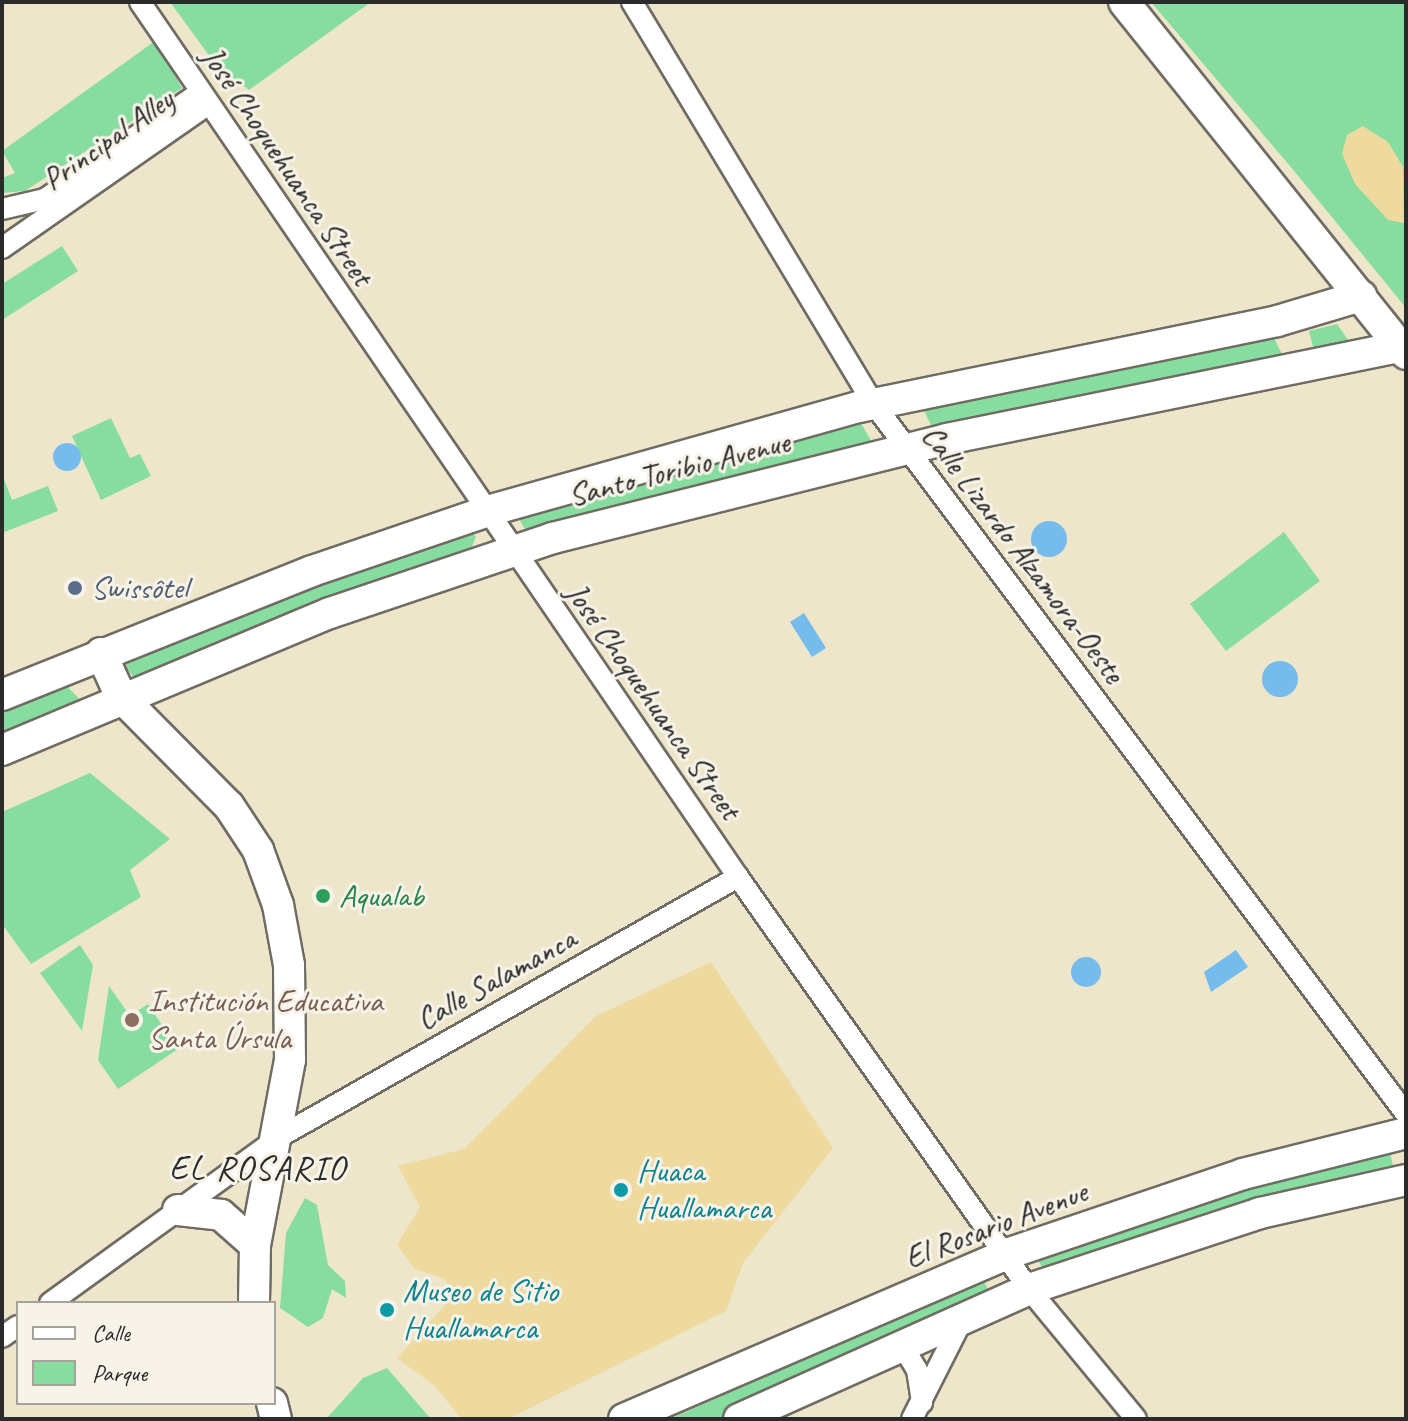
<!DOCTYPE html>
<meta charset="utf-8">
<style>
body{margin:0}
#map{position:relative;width:1408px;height:1421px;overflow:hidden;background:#eee6ca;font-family:Caveat,sans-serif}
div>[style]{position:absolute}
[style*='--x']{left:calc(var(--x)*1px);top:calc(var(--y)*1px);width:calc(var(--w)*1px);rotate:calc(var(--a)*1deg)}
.green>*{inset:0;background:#87dda0}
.sand>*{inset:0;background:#eeda9e}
.water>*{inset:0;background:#75bbec}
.round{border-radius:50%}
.roads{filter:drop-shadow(2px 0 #6f6c63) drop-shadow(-2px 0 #6f6c63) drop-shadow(0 2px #6f6c63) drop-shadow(0 -2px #6f6c63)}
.street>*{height:20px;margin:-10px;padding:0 10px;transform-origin:10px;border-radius:10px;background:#fff}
.secondary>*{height:30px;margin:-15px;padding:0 15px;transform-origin:15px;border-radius:15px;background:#fff}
.dots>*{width:22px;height:22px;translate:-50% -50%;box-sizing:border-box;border:4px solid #f7f3e8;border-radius:50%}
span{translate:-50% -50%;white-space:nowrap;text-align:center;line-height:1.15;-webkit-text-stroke:6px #f7f3e8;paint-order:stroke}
.street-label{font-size:32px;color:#2b2b2b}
.service-label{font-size:32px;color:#4e5e75}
.left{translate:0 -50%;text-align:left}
.leisure-label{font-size:32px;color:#27864d}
.education-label{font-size:32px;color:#785e54}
.culture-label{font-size:32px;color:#0d838f}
.neighbourhood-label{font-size:34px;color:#2b2b2b;letter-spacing:2px}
.frame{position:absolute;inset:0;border:4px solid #2b2b2b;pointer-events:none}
.legend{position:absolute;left:16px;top:1301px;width:260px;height:104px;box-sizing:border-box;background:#f7f3e8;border:2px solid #a5a39c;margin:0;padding:10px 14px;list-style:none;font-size:24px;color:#2b2b2b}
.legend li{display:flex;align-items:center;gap:16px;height:40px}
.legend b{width:40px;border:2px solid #a5a39c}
</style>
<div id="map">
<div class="green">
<i style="clip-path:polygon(170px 2px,371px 2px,249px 90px,216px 65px)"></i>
<i style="clip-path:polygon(1151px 2px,1406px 2px,1406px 308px,1300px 178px)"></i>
<i style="clip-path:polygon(155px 41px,182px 88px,25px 191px,2px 193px,2px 178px,15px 173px,2px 151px)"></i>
<i style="clip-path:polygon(62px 246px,78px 271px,2px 320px,2px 284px)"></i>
<i style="clip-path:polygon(1337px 324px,1353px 347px,1316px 358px,1309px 331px)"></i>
<i style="clip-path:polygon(1274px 338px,1284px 358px,935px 433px,923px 409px)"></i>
<i style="clip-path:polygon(111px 418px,130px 458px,140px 454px,151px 476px,101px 500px,72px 436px)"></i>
<i style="clip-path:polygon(859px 420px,873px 444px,528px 535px,516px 513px)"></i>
<i style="clip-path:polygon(2px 474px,12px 500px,48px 486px,58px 511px,2px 533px)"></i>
<i style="clip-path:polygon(466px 525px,476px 537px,470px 551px,136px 680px,127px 669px,125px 658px)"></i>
<i style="clip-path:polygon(1284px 532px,1320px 581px,1226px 651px,1190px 604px)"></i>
<i style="clip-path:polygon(64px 683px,84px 704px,2px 738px,2px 710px)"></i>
<i style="clip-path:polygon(90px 773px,170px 839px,130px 870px,141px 897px,31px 964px,2px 924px,2px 812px)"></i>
<i style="clip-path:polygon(80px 945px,93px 965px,82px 1031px,40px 973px)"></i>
<i style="clip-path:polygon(109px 986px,130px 1016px,148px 1004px,178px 1049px,118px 1089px,98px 1060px)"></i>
<i style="clip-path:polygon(1389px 1147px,1393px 1166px,1047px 1277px,1035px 1254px,1239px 1184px)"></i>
<i style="clip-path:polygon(305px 1198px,317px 1205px,328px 1265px,345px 1281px,346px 1298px,332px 1289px,323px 1318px,308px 1327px,280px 1308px,286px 1233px)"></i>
<i style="clip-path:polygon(983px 1280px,992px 1297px,718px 1419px,670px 1419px)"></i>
<i style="clip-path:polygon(387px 1368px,431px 1419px,326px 1419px,363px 1378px)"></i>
</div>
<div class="sand">
<i style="clip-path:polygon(1363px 126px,1388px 142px,1403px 167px,1404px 223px,1388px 220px,1355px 184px,1342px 154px,1347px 135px)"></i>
<i style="clip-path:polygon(711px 962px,833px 1148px,743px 1263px,726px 1311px,508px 1419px,461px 1419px,435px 1386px,397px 1358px,455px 1294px,443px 1278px,415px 1269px,397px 1245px,420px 1207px,398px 1166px,464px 1149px,596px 1016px)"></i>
</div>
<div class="water">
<i class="round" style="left:53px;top:443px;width:28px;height:28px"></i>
<i class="round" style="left:1031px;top:521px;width:36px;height:36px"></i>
<i style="clip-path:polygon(804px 613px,826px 648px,812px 657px,790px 622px)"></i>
<i class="round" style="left:1262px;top:661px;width:36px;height:36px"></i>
<i style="clip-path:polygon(1236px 950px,1248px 967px,1211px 992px,1204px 972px)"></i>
<i class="round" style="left:1071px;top:957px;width:30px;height:30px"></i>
</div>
<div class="roads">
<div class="street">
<i style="--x:140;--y:2;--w:1060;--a:55.65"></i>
<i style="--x:738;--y:877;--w:504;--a:54.77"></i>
<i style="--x:1029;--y:1289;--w:168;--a:50.5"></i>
<i style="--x:632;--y:2;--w:468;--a:59"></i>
<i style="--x:873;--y:403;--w:889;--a:53.14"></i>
<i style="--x:2;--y:209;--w:44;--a:-13.1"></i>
<i style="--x:45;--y:199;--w:187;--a:-34.5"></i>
<i style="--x:2;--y:248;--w:250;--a:-34.9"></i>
<i style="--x:50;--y:1303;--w:283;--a:-35.9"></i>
<i style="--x:279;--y:1137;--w:528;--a:-29.53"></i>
<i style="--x:2;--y:1337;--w:19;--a:-35"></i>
<i style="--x:902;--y:1345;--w:29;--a:59"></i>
<i style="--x:917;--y:1370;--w:33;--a:81"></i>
<i style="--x:912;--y:1419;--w:113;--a:-63.2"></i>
</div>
<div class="secondary">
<i style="--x:1124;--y:2;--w:451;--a:51.3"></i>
<i style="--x:101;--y:653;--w:48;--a:65.6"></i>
<i style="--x:121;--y:697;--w:153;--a:45.3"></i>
<i style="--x:229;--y:806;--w:53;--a:56.6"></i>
<i style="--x:258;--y:850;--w:59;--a:70"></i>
<i style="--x:278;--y:905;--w:61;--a:79.6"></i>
<i style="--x:289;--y:965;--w:95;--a:89.4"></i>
<i style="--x:290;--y:1060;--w:188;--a:100.7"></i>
<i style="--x:255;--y:1245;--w:58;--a:91"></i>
<i style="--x:2;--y:695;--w:334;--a:-21.8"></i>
<i style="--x:312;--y:571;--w:186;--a:-18.8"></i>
<i style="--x:488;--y:511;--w:385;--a:-15.7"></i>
<i style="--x:859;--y:407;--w:427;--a:-11.6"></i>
<i style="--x:1277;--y:321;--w:88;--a:-16.6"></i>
<i style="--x:2;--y:750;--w:355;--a:-22.7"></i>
<i style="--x:330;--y:613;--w:235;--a:-18.6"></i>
<i style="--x:553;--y:538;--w:406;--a:-14.1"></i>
<i style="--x:947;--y:439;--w:462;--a:-11.5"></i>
<i style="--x:178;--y:1210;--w:43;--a:6.6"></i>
<i style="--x:221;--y:1215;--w:45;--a:41.4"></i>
<i style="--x:272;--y:1403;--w:16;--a:76"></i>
<i style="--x:624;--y:1419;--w:414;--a:-23.3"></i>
<i style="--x:1004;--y:1255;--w:252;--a:-18.7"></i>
<i style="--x:1243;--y:1174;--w:168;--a:-14.1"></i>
<i style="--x:739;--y:1419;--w:318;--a:-24.1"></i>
<i style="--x:1029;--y:1289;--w:243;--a:-18.2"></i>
<i style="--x:1260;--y:1213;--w:150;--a:-12.7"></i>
</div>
</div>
<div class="dots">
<i style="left:75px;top:588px;background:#5c6f8a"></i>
<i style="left:323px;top:896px;background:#2e9e5b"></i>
<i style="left:132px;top:1020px;background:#8d6e63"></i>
<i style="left:621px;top:1190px;background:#0f9aa8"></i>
<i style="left:387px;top:1310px;background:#0f9aa8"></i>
</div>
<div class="street-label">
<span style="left:108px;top:140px;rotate:-35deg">Principal Alley</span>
<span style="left:287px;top:166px;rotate:56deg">José Choquehuanca Street</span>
<span style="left:679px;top:469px;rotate:-14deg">Santo Toribio Avenue</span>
<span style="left:1023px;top:554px;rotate:53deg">Calle Lizardo Alzamora-Oeste</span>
<span style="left:653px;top:701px;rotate:55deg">José Choquehuanca Street</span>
<span style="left:496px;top:979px;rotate:-29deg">Calle Salamanca</span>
<span style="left:996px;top:1225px;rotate:-21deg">El Rosario Avenue</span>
</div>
<div class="service-label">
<span class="left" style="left:91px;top:588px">Swissôtel</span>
</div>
<div class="leisure-label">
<span class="left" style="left:339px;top:896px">Aqualab</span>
</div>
<div class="education-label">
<span class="left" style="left:148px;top:1020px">Institución Educativa<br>Santa Úrsula</span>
</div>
<div class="culture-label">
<span class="left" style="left:637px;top:1190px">Huaca<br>Huallamarca</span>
<span class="left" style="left:403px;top:1310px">Museo de Sitio<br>Huallamarca</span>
</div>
<div class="neighbourhood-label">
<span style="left:258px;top:1168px">EL ROSARIO</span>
</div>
<div class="frame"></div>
<ul class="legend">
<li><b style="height:10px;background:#fff"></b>Calle</li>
<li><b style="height:22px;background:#87dda0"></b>Parque</li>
</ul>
</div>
